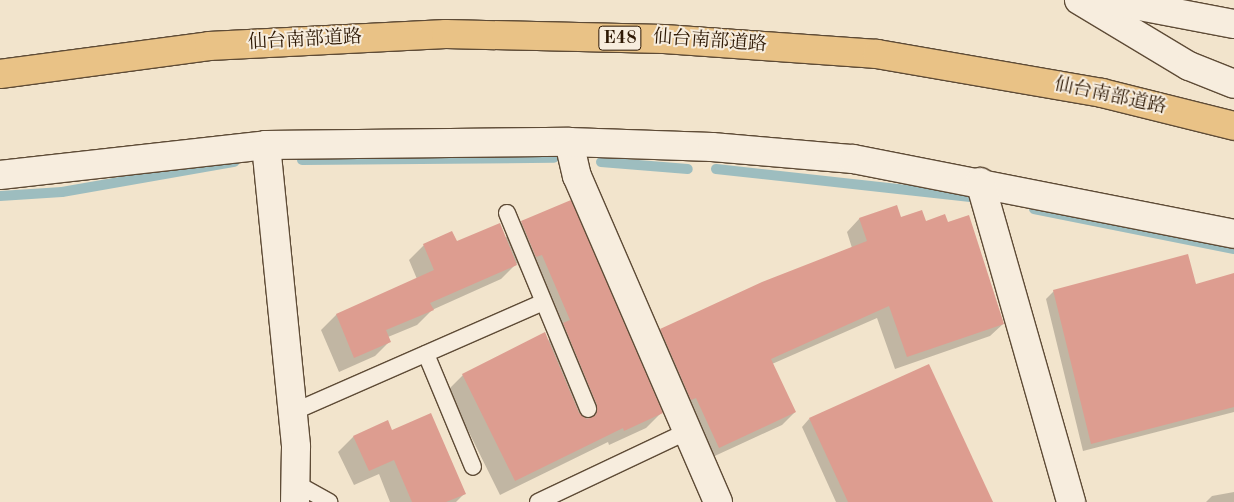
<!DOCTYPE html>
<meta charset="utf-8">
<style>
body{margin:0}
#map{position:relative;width:1234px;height:502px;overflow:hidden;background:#f2e4cc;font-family:"Old Standard TT","Noto Serif JP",serif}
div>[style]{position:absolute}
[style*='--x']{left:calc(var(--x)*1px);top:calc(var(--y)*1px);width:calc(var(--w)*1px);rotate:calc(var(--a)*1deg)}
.shadow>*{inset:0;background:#0003}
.stream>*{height:10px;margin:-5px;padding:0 5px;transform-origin:5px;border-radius:5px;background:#9dbdbf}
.building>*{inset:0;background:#dd9d90}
.roads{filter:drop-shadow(1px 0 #5e4b36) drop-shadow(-1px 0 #5e4b36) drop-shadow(0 1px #5e4b36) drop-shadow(0 -1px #5e4b36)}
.lane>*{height:16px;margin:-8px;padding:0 8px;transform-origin:8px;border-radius:8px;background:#f7edde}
.street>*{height:28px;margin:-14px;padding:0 14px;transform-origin:14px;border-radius:14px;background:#f7edde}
.secondary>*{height:28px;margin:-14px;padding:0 14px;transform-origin:14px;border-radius:14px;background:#f7edde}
.highway>*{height:28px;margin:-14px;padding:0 14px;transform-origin:14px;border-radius:14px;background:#e9c286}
span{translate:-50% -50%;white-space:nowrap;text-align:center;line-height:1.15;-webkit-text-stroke:4px #f7edde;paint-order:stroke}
.shield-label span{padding:1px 4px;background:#f7edde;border:1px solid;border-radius:4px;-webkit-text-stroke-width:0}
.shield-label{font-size:18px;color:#2d1804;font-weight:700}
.street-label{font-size:19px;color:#2d1804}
</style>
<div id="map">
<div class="shadow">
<i style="clip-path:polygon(896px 207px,900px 218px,925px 223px,1003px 324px,990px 336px,895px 369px,877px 318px,772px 364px,795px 412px,782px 425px,706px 460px,648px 343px,661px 330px,852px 248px,847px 232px,859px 219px)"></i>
<i style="clip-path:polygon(522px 222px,661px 413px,646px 428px,609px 445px,608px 442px,500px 495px,448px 390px,463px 375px,545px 334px,548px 341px,555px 334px,527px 269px,521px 271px,517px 263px,501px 279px,432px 310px,417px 325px,388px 337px,390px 341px,375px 356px,339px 372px,321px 330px,336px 315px,417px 279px,409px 260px,424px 245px,505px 238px)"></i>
<i style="clip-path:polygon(1234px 275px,1234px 412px,1083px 451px,1046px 299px,1054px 291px,1195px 285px)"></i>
<i style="clip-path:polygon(809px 419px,993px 502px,836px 502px,802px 427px)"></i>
<i style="clip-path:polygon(392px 432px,464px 494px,456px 502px,390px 502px,379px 474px,354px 485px,338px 452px,353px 437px)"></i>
<i style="clip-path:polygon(1234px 492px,1234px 502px,1206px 502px,1212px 496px)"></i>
</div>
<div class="stream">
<i style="--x:302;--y:160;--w:252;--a:-0.5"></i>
<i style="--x:601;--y:162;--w:87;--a:4.6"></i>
<i style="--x:716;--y:169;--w:256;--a:6.3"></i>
<i style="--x:0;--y:196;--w:62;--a:-3.7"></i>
<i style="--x:62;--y:192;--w:175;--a:-9.9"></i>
<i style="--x:1034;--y:209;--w:204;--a:11.3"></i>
</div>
<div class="building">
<i style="clip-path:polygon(571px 200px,663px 413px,624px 431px,623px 428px,515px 481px,462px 374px,545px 332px,579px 413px,587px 419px,596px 415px,597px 405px,563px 323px,570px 320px,542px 255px,536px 257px,521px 221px)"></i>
<i style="clip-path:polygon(897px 205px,901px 217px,922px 210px,926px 221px,945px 214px,948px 222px,969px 215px,1004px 324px,907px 357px,889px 306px,771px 359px,796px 412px,719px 448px,696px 398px,691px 400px,660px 329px,762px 282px,867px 241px,859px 218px)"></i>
<i style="clip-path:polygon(500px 223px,517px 265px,430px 303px,434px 310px,386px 330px,391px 342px,354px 358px,336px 314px,434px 270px,423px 244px,452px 231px,457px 241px)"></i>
<i style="clip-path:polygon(1188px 254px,1196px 284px,1234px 273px,1234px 407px,1091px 444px,1053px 290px)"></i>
<i style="clip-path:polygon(929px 364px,993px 502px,848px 502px,809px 418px)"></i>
<i style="clip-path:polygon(431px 413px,466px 494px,446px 502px,412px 502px,394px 460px,369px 471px,353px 436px,388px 420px,392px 430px)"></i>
</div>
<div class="roads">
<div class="lane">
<i style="--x:507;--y:213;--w:212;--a:67.5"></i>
<i style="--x:426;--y:354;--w:122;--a:67.4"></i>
<i style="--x:293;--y:412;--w:273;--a:-23.7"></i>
<i style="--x:297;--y:484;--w:37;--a:29"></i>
<i style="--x:538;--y:502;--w:166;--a:-25.3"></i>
</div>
<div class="street">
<i style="--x:1079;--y:0;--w:128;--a:31"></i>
<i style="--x:1189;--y:66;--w:48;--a:21.8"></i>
<i style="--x:1108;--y:0;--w:128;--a:10.8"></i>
<i style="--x:569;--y:142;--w:35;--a:77"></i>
<i style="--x:577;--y:176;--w:355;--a:66.6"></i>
<i style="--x:0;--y:175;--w:268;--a:-6.4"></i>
<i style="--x:266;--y:145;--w:303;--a:-0.6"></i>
<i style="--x:569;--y:142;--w:143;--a:2"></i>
<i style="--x:712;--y:147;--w:142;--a:4.9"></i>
<i style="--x:853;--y:159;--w:388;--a:11.1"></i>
<i style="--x:980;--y:182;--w:333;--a:74.1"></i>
</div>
<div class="secondary">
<i style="--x:266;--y:145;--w:303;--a:84.3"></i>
<i style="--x:296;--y:447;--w:55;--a:91"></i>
</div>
<div class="highway">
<i style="--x:0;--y:74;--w:211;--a:-7.6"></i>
<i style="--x:209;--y:46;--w:237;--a:-2.9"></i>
<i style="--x:446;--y:34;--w:218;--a:1.3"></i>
<i style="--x:664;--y:39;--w:214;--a:4"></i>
<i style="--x:877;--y:54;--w:228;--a:9.8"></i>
<i style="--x:1102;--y:93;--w:136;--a:14"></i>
</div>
</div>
<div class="shield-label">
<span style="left:620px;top:38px">E48</span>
</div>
<div class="street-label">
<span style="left:305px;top:41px;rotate:-3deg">仙台南部道路</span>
<span style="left:710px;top:42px;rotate:4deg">仙台南部道路</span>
<span style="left:1110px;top:97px;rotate:12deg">仙台南部道路</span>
</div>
</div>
